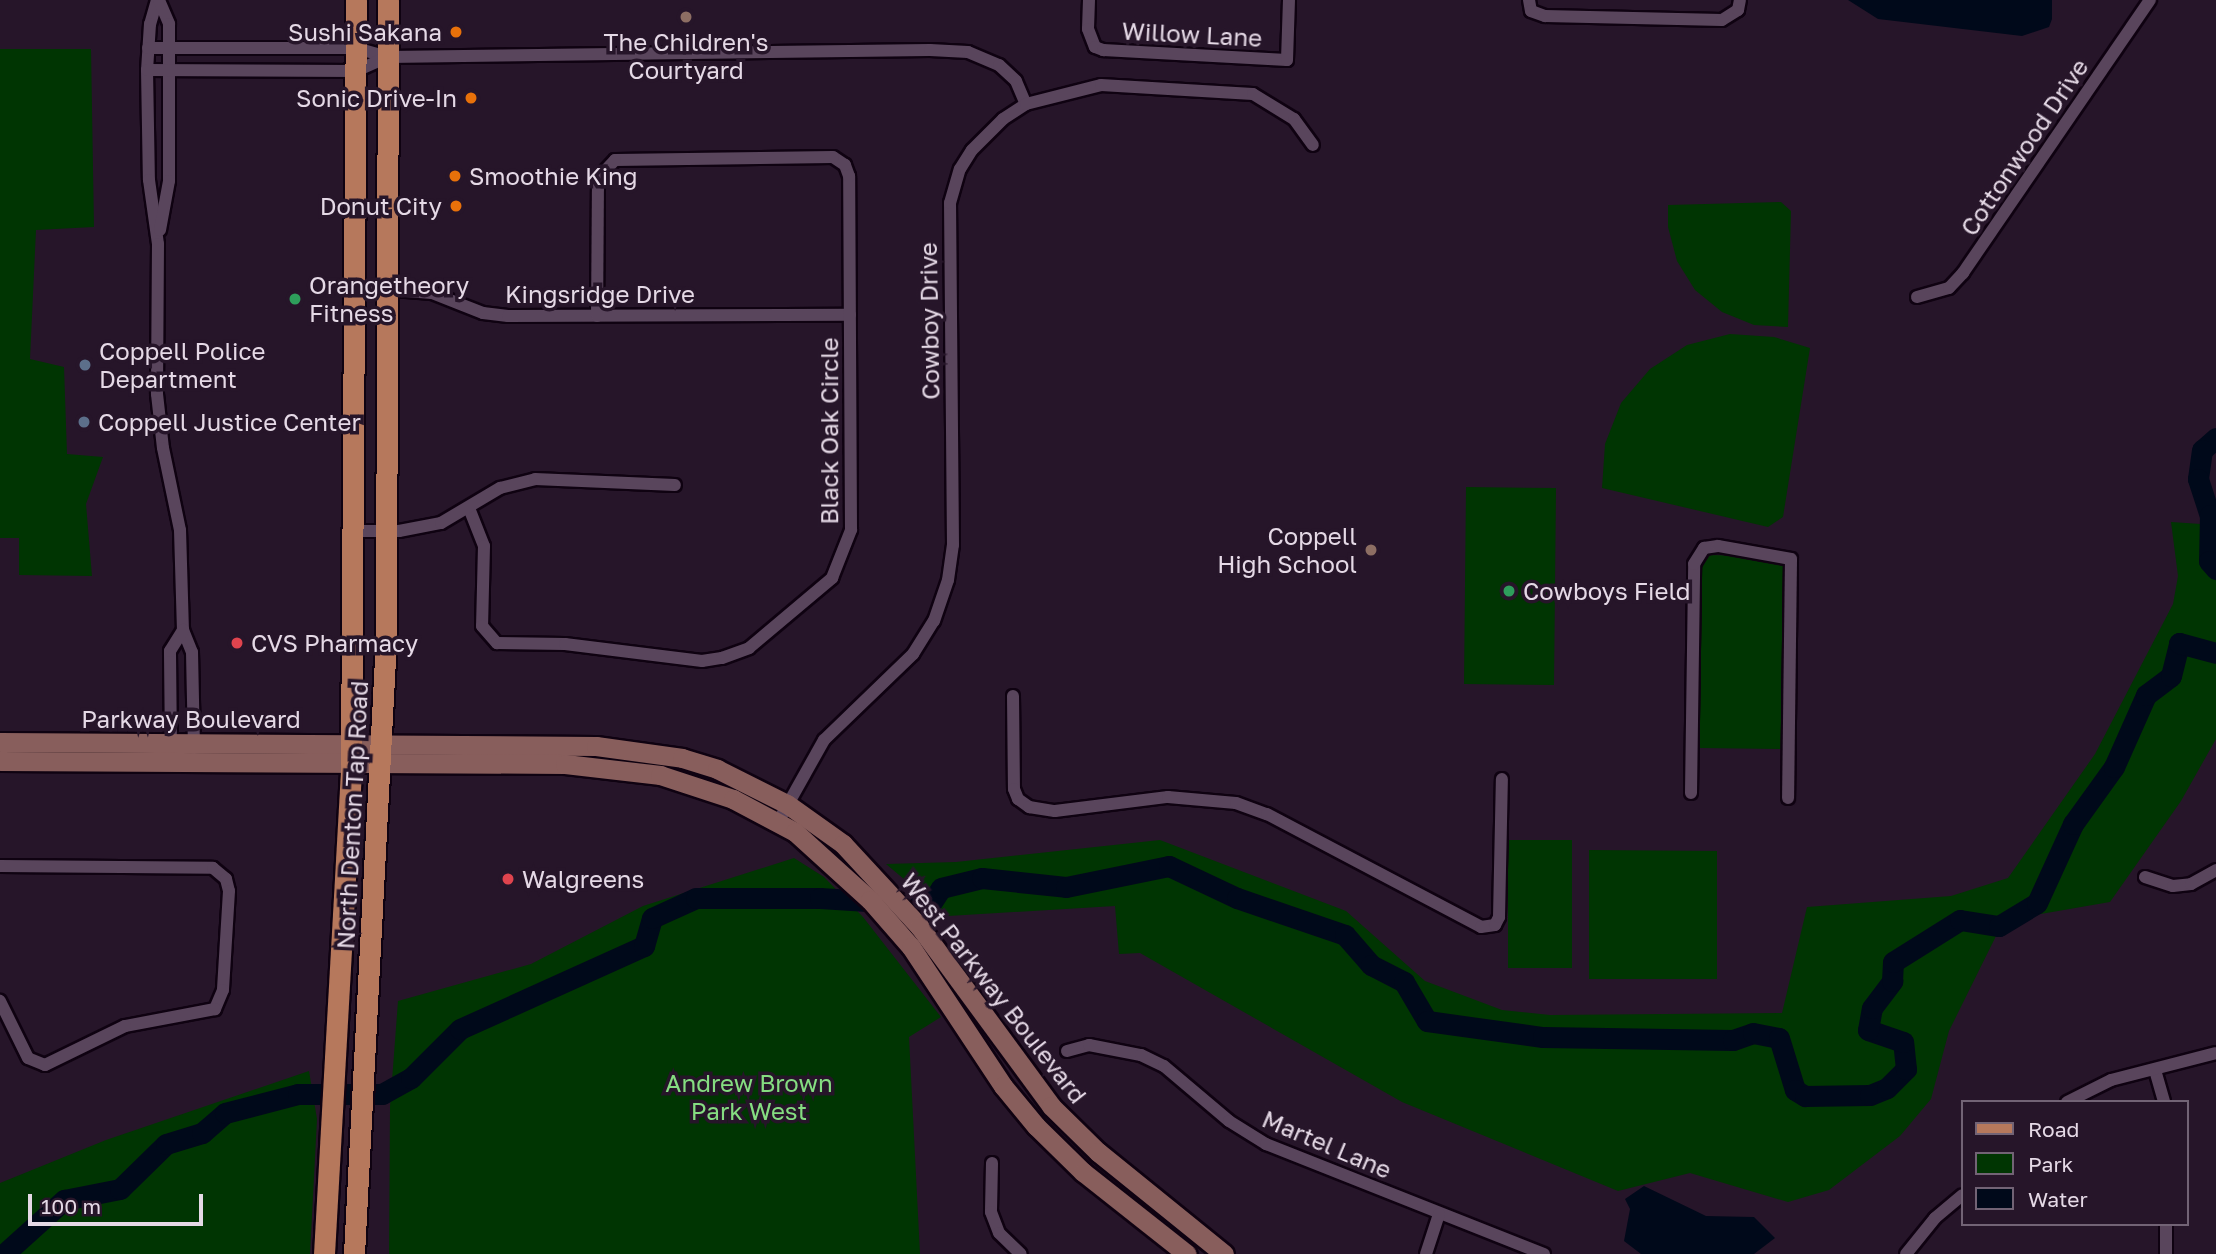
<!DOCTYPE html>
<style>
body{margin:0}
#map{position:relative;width:2216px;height:1254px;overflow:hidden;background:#261529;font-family:"Golos Text",sans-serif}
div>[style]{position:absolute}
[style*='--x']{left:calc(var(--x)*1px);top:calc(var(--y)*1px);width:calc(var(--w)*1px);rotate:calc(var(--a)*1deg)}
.green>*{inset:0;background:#003502}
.water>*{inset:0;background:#00091a}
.river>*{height:21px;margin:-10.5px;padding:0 10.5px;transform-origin:10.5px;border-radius:10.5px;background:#00091a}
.roads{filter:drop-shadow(2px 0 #0f0211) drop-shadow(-2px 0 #0f0211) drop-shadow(0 2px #0f0211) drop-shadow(0 -2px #0f0211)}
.street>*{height:12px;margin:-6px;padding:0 6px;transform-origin:6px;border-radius:6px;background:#59455c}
.secondary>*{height:19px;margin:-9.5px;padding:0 9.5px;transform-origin:9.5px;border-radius:9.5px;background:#885e5c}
.primary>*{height:21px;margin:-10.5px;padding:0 10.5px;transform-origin:10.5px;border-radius:10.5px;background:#b6785c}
.dots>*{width:19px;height:19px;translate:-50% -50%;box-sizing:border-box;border:4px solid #261529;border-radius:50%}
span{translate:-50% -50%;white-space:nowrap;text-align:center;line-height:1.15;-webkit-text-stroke:7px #261529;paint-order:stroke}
.poi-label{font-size:24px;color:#e5d9e6}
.right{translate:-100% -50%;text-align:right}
.left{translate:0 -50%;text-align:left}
.street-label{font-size:24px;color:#e5d9e6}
.park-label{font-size:24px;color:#85dd81}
.legend{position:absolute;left:1961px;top:1100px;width:228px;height:126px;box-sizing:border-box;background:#261529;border:2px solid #726375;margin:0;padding:9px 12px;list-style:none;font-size:21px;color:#e5d9e6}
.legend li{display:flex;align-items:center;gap:14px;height:35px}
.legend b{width:35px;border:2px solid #726375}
.scale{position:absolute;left:28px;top:1194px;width:175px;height:32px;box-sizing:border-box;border:4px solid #e5d9e6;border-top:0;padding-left:9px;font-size:21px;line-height:24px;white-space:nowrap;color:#e5d9e6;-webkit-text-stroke:5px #261529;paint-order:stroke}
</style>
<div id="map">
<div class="green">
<i style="clip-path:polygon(0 49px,91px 49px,94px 227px,36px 230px,30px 359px,64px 367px,67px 454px,103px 457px,86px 504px,92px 576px,19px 575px,19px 538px,0 538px)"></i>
<i style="clip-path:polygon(1781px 202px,1791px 211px,1788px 327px,1754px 325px,1722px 312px,1695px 290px,1677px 261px,1668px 227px,1668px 205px)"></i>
<i style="clip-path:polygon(1730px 334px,1774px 337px,1810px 348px,1783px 517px,1768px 527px,1602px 488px,1605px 444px,1621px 403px,1650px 369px,1687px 345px)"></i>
<i style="clip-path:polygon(1466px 487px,1556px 488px,1554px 685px,1464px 684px)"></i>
<i style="clip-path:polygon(2171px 522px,2216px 525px,2216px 739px,2181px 801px,2110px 902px,2035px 915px,1997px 934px,1949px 1031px,1931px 1099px,1900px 1136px,1829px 1190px,1788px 1202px,1690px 1173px,1618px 1191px,1402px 1102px,1140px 953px,1119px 954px,1115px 906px,948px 916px,886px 864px,956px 862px,1160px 840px,1346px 911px,1425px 981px,1502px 1010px,1550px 1015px,1782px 1013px,1807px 907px,1951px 896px,2008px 878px,2095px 754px,2173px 604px,2178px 576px)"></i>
<i style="clip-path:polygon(1700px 555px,1787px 556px,1785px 749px,1699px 748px)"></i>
<i style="clip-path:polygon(1508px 840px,1572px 840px,1572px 968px,1508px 968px)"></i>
<i style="clip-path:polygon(1589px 850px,1717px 851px,1717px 979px,1589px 979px)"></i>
<i style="clip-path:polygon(794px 858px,824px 877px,863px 917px,941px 1017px,909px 1037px,920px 1254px,389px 1254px,390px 1107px,398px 1001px,531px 964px,643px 906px)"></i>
<i style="clip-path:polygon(309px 1071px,317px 1119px,310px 1254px,0 1254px,0 1183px,106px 1140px)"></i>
</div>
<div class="water">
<i style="clip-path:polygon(1848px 0,2052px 0,2052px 19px,2049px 27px,2022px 36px,1878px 19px)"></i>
<i style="clip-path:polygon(1644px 1186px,1706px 1216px,1754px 1217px,1775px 1238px,1754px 1254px,1641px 1254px,1624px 1241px,1630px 1209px,1625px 1199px)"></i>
</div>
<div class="river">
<i style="--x:2216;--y:438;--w:18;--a:139"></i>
<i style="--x:2202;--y:450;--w:29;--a:98"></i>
<i style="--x:2198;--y:479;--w:38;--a:72"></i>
<i style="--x:2210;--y:515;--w:46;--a:91.2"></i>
<i style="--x:2209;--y:561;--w:11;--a:49"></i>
<i style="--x:4;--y:1254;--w:81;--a:-42"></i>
<i style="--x:64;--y:1200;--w:57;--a:-11.1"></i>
<i style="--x:120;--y:1189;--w:64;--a:-44.4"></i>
<i style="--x:166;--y:1144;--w:38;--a:-17"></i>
<i style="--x:202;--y:1133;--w:30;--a:-41"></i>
<i style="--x:225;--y:1113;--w:75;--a:-14.6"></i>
<i style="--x:298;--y:1094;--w:84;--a:0"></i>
<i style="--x:382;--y:1094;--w:33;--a:-29"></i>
<i style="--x:411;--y:1078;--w:69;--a:-45"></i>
<i style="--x:460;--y:1029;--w:202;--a:-24.3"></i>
<i style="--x:644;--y:946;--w:29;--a:-74"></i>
<i style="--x:652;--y:918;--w:48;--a:-24.4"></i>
<i style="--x:696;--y:898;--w:124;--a:0"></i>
<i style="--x:820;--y:898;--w:110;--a:3.6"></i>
<i style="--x:930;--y:905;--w:20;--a:-57"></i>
<i style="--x:941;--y:888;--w:42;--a:-13.7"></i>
<i style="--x:982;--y:878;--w:84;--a:6.1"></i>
<i style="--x:1066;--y:887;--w:105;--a:-11.5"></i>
<i style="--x:1169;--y:866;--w:75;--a:25.2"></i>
<i style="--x:1237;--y:898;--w:114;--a:18.9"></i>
<i style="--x:1345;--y:935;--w:40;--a:49"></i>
<i style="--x:1371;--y:965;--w:37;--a:27"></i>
<i style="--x:1404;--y:982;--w:45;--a:59.5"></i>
<i style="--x:1427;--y:1021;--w:117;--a:7.9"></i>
<i style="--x:1543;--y:1037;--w:190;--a:0.9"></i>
<i style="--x:1733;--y:1040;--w:21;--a:-19"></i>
<i style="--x:1753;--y:1033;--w:26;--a:11"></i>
<i style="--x:1779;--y:1038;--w:54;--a:72.9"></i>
<i style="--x:1795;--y:1090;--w:12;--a:31"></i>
<i style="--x:1805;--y:1096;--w:65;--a:-0.9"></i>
<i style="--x:1870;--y:1095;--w:18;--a:-22"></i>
<i style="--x:1887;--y:1088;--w:27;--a:-45"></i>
<i style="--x:1906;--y:1069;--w:27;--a:-96"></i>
<i style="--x:1903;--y:1042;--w:37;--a:-161"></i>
<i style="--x:1868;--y:1030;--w:22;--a:-80"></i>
<i style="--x:1872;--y:1008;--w:34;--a:-53"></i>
<i style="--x:1892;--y:981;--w:19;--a:-87"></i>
<i style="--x:1893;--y:962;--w:79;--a:-32.1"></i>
<i style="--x:1960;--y:920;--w:39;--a:9"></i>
<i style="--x:1999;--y:926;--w:44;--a:-31.2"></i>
<i style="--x:2037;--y:903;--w:87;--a:-65.5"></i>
<i style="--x:2073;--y:824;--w:70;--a:-54.3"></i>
<i style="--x:2114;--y:767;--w:79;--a:-66"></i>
<i style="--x:2146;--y:695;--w:31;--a:-37"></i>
<i style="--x:2171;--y:676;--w:34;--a:-76"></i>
<i style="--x:2179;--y:643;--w:38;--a:15"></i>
</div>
<div class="roads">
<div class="street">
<i style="--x:157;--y:0;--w:25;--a:106"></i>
<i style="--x:150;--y:24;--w:46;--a:93.7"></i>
<i style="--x:147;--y:70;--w:110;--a:89"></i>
<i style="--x:149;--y:180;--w:65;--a:82"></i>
<i style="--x:158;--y:244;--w:150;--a:90.4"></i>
<i style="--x:157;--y:394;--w:54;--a:83.7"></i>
<i style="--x:163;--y:448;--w:84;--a:78.3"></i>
<i style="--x:180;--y:530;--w:100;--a:88.3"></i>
<i style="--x:183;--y:630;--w:24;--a:68"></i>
<i style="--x:192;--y:652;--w:96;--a:88.8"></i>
<i style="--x:159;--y:0;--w:26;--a:67"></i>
<i style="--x:169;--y:24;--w:157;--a:90"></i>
<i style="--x:169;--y:181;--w:50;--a:100.4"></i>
<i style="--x:1089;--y:0;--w:29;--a:92"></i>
<i style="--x:1088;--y:29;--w:19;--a:69"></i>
<i style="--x:1095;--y:47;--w:9;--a:21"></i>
<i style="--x:1103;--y:50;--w:184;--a:3.1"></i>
<i style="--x:1287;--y:60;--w:60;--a:-88.1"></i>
<i style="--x:1529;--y:0;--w:11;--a:80"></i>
<i style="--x:1531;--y:11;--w:15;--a:20"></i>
<i style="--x:1545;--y:16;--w:177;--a:1.3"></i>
<i style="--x:1722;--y:20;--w:19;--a:-32"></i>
<i style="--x:1738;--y:10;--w:10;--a:-79"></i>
<i style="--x:148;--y:48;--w:208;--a:0"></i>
<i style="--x:356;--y:48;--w:33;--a:16"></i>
<i style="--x:388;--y:57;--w:542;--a:-0.74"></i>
<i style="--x:930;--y:50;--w:38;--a:3"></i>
<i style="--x:968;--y:52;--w:34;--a:23"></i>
<i style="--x:999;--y:65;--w:23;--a:43"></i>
<i style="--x:1016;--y:81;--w:25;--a:67"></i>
<i style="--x:147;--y:70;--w:209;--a:0.3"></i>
<i style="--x:356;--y:71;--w:35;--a:-24"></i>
<i style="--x:355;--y:287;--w:77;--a:4.5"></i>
<i style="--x:432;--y:293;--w:55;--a:21.4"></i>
<i style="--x:483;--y:313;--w:25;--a:7"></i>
<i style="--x:508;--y:316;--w:342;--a:-0.2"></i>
<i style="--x:1917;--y:297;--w:33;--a:-16"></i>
<i style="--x:1949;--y:288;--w:21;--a:-47"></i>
<i style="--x:1963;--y:273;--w:331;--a:-55.6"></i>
<i style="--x:469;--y:508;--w:41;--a:68.5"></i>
<i style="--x:484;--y:546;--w:80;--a:91.4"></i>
<i style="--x:482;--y:626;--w:23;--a:49"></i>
<i style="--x:497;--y:643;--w:68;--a:0.8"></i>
<i style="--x:565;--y:644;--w:138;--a:7.1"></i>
<i style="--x:702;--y:661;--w:20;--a:-9"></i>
<i style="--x:722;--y:658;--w:29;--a:-20"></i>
<i style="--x:749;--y:648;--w:109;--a:-40.1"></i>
<i style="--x:832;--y:578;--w:52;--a:-68.4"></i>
<i style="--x:851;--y:530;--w:354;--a:-90.3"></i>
<i style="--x:849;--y:176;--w:12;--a:-110"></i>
<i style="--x:845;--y:165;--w:14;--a:-146"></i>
<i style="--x:833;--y:157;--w:218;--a:179.2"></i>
<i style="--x:615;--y:160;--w:25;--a:133"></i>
<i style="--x:598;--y:178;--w:138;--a:90.4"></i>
<i style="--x:353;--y:531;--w:46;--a:0"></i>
<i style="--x:399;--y:531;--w:43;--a:-10.8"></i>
<i style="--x:441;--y:523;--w:69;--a:-30.7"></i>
<i style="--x:500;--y:488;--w:36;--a:-14"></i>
<i style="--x:535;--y:479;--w:140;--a:2.5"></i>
<i style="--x:1013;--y:696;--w:93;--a:89.4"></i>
<i style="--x:1014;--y:789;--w:11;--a:68"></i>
<i style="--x:1018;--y:799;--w:14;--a:36"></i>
<i style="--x:1029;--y:807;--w:26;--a:9"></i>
<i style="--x:1055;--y:811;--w:114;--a:-7.1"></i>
<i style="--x:1168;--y:797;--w:68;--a:5"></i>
<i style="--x:1236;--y:803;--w:33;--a:20"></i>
<i style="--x:1267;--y:814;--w:242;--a:27.8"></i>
<i style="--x:1481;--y:927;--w:14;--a:-8"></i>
<i style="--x:1495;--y:925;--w:9;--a:-63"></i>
<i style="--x:1499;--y:917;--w:138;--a:-88.8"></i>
<i style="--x:171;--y:749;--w:98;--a:-90.6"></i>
<i style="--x:170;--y:651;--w:25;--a:-58"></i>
<i style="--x:1691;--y:793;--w:229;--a:-89.2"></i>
<i style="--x:1694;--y:564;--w:19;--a:-58"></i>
<i style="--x:1704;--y:548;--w:14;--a:-8"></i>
<i style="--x:1718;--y:546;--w:74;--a:10.1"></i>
<i style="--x:1791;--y:559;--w:239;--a:90.7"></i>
<i style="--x:778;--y:822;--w:94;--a:-60.7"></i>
<i style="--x:824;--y:740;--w:124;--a:-44"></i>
<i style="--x:913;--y:654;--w:39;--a:-58"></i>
<i style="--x:934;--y:621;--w:43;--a:-71.1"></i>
<i style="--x:948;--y:580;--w:35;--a:-82"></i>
<i style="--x:953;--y:545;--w:342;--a:-90.5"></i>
<i style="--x:950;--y:203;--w:35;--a:-74"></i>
<i style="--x:960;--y:169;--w:22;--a:-58"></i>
<i style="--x:972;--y:150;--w:44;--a:-45"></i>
<i style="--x:1003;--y:119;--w:27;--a:-33"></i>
<i style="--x:1026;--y:104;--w:77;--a:-14.2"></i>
<i style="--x:1101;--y:85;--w:152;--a:3.4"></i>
<i style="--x:1253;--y:94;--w:48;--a:31.4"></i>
<i style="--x:1294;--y:119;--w:32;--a:54"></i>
<i style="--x:0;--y:866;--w:213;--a:0.5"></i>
<i style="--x:213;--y:868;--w:17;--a:40"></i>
<i style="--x:226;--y:879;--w:12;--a:76"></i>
<i style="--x:229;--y:891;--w:99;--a:93.5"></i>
<i style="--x:223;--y:990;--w:21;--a:113"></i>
<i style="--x:215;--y:1009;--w:92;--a:169.3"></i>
<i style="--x:125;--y:1026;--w:89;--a:154"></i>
<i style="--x:45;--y:1065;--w:18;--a:-158"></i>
<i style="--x:28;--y:1058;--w:64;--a:-116.2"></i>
<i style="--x:2145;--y:877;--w:29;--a:18"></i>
<i style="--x:2173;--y:886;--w:18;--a:-6"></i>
<i style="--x:2191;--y:884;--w:29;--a:-29"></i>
<i style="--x:1067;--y:1051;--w:23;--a:-15"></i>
<i style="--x:1089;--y:1045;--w:53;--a:10.9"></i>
<i style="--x:1141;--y:1055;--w:25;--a:26"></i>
<i style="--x:1164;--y:1066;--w:85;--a:40.2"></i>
<i style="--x:1229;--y:1121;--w:44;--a:31.9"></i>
<i style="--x:1266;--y:1144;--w:299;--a:21.6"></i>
<i style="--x:2155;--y:1070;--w:33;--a:74"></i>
<i style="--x:2067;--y:1102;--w:49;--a:-26.6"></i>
<i style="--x:2111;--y:1080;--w:108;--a:-14.4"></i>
<i style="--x:992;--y:1163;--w:49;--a:91.2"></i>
<i style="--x:991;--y:1212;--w:22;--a:69"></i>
<i style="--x:999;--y:1233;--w:30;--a:44"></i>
<i style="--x:2166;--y:1224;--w:30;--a:90"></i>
<i style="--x:1426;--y:1254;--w:42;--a:-72"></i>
<i style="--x:1906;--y:1254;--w:46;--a:-51.1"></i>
<i style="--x:1935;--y:1218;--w:35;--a:-40"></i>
</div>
<div class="secondary">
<i style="--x:0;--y:742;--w:596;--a:0.38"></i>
<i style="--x:596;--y:746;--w:87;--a:7.9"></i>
<i style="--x:682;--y:758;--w:37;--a:17"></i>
<i style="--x:717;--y:769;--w:78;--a:26.6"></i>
<i style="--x:787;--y:804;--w:69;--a:35.5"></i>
<i style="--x:843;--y:844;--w:112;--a:47.2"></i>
<i style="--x:919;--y:926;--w:223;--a:53.7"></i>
<i style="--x:1051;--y:1106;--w:66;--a:44.4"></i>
<i style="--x:1098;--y:1152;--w:162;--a:39"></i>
<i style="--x:0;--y:761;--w:565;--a:0.3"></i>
<i style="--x:565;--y:764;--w:96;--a:6.6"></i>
<i style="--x:660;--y:775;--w:77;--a:18.2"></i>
<i style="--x:733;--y:799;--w:70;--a:28"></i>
<i style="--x:795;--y:832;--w:101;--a:42.2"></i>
<i style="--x:870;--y:900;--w:62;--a:48.9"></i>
<i style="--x:911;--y:947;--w:167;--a:56.5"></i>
<i style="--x:1003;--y:1086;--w:52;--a:50.5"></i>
<i style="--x:1036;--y:1126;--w:66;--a:44.4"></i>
<i style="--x:1083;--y:1172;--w:132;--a:38.3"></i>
</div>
<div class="primary">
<i style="--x:324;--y:1254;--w:491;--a:-86.8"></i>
<i style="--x:351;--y:764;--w:764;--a:-89.63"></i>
<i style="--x:354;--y:1254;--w:615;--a:-87.02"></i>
<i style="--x:386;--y:640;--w:640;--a:-89.82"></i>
</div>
</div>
<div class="dots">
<i style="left:686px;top:17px;background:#8d6e63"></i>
<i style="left:456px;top:32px;background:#e8710a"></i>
<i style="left:471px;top:98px;background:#e8710a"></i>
<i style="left:455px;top:176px;background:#e8710a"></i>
<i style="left:456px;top:206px;background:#e8710a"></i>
<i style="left:295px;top:299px;background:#2e9e5b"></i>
<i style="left:85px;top:365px;background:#5c6f8a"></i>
<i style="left:84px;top:422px;background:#5c6f8a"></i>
<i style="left:1371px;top:550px;background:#8d6e63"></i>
<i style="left:1509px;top:591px;background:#2e9e5b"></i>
<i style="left:237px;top:643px;background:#e0444e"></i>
<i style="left:508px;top:879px;background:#e0444e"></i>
</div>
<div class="poi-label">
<span class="right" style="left:442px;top:32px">Sushi Sakana</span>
<span style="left:686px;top:56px">The Children's<br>Courtyard</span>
<span class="right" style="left:457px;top:98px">Sonic Drive-In</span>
<span class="left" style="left:469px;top:176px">Smoothie King</span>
<span class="right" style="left:442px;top:206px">Donut City</span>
<span class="left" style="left:309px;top:299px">Orangetheory<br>Fitness</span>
<span class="left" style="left:99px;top:365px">Coppell Police<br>Department</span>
<span class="left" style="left:98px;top:422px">Coppell Justice Center</span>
<span class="right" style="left:1357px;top:550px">Coppell<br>High School</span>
<span class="left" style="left:1523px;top:591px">Cowboys Field</span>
<span class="left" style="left:251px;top:643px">CVS Pharmacy</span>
<span class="left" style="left:522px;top:879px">Walgreens</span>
</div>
<div class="street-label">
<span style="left:1192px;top:34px;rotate:3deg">Willow Lane</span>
<span style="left:2024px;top:147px;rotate:-56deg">Cottonwood Drive</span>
<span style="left:600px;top:294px">Kingsridge Drive</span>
<span style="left:929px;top:321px;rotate:-91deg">Cowboy Drive</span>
<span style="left:829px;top:431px;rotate:-90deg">Black Oak Circle</span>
<span style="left:191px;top:719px">Parkway Boulevard</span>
<span style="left:352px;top:815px;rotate:-87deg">North Denton Tap Road</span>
<span style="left:994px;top:988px;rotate:52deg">West Parkway Boulevard</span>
<span style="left:1327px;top:1144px;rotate:23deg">Martel Lane</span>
</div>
<div class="park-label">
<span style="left:749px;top:1097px">Andrew Brown<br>Park West</span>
</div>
<ul class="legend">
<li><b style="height:9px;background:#b6785c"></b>Road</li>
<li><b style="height:19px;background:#003502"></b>Park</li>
<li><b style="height:19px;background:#00091a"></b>Water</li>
</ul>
<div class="scale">100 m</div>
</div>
